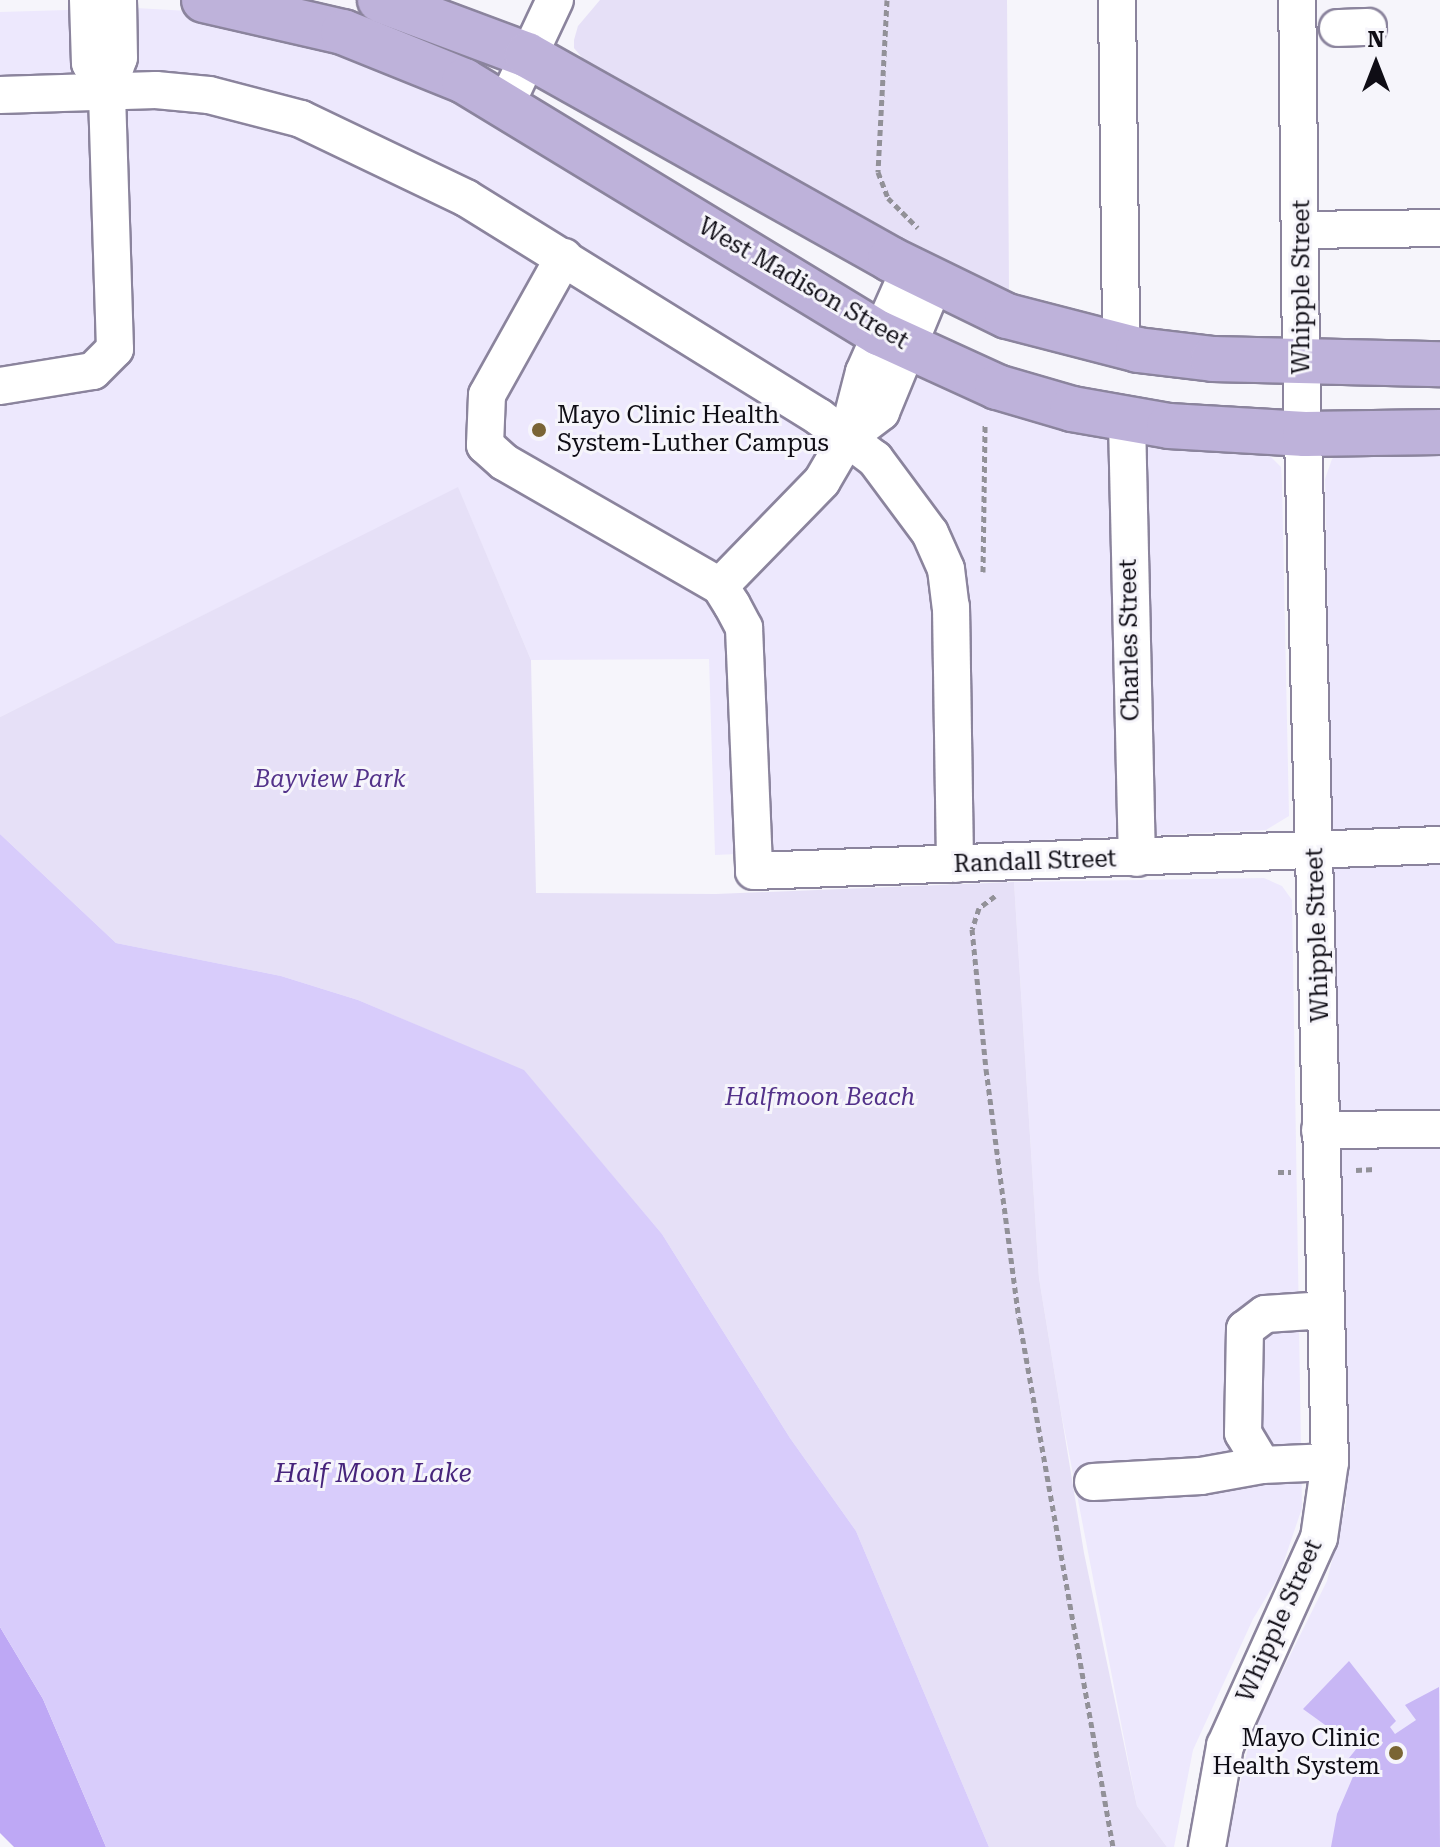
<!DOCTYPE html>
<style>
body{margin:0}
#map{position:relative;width:1440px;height:1847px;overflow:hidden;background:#f6f5fb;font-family:"Roboto Serif",serif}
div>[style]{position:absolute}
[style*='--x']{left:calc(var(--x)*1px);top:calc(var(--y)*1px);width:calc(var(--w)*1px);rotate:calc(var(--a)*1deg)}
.built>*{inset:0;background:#ede8fd}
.green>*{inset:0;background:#e6e0f7}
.forest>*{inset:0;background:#bea8f5}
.water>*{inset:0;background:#d8ccfb}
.building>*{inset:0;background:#c8b7f5}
.path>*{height:5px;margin-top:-2.5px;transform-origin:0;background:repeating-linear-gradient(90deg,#929198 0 6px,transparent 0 10px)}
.roads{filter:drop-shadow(2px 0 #8b849d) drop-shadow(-2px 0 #8b849d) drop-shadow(0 2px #8b849d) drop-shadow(0 -2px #8b849d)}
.minor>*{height:36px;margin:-18px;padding:0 18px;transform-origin:18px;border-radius:18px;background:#fff}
.major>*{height:44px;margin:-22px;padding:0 22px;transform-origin:22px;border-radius:22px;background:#beb2da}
.dots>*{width:22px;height:22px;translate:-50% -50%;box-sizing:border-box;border:4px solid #f6f5fb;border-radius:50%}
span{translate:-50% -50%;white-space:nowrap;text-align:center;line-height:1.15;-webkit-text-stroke:6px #f6f5fb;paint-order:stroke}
.street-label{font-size:24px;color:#0f0d15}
.poi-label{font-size:24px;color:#0f0d15}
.left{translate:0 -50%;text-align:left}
.right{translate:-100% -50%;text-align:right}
.park-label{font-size:24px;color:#53328a;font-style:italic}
.water-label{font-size:26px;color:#46247b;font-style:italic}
.north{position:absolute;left:1336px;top:24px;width:80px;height:80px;-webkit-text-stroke:6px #f6f5fb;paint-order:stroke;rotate:0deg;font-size:22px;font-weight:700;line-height:32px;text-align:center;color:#0f0d15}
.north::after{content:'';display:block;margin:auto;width:28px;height:36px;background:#0f0d15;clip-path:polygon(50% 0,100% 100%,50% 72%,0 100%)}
</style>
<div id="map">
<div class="built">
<i style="clip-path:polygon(136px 8px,188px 11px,339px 47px,476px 111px,836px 333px,981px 404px,1265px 451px,1281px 467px,1282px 484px,1289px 816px,1266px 830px,715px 855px,709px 659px,531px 660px,458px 488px,0 717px,0 12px)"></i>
<i style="clip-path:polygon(1440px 450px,1440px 1847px,1226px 1847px,1251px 1734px,1327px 1581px,1346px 1503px,1325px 479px,1332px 459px,1343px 451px)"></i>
<i style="clip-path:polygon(1264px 878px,1282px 886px,1292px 900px,1302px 1508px,1279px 1576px,1253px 1619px,1193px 1750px,1174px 1847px,1167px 1847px,1137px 1806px,1061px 1412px,1039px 1278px,1014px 882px)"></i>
</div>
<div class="green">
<i style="clip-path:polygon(600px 0,1007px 0,1009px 292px,976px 281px,851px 215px,590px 67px,574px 48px,574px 40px,578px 26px)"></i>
<i style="clip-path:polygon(458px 487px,531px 660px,536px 893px,716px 894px,1014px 882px,1039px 1278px,1084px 1553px,1137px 1806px,1167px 1847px,989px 1847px,856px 1531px,790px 1438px,662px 1234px,524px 1071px,358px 1000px,281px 976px,116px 943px,0 834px,0 717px)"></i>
</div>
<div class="forest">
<i style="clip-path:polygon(0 1627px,43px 1699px,106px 1847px,14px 1847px,0 1833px)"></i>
</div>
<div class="water">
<i style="clip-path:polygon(0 834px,116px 943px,281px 976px,358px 1000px,524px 1070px,662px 1234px,790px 1438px,856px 1531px,989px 1847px,106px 1847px,43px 1699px,0 1627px)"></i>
</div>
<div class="building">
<i style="clip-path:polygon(1349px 1661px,1396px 1721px,1390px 1727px,1395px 1734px,1416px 1720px,1405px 1705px,1439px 1687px,1440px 1847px,1331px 1847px,1337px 1814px,1358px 1765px,1349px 1758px,1357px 1748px,1303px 1709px)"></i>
</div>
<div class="path">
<i style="--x:887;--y:0;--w:172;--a:93"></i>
<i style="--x:878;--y:172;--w:28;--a:69"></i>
<i style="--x:888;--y:198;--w:42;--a:45"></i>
<i style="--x:983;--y:572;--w:149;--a:-89.2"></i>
<i style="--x:995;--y:896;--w:20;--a:143"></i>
<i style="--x:979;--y:908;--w:22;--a:108"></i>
<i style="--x:972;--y:929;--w:141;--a:84.3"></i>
<i style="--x:986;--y:1069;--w:251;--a:82.5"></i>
<i style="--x:1019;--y:1318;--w:537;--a:79.92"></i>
<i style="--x:1356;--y:1170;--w:19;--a:-3"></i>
<i style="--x:1278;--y:1172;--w:13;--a:0"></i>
</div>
<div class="roads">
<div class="minor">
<i style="--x:88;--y:0;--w:63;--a:88.2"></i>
<i style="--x:90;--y:63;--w:34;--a:60"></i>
<i style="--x:1117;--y:0;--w:346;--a:89.3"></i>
<i style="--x:1338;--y:28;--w:30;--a:-2"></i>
<i style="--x:0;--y:95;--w:156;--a:-1.8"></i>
<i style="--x:156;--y:90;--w:53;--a:5.4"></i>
<i style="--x:209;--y:95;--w:95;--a:14.6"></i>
<i style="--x:301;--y:119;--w:183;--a:25.6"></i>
<i style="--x:466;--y:198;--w:415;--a:31.8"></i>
<i style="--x:819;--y:417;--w:70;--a:36.9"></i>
<i style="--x:875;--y:459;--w:92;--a:53.4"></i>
<i style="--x:930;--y:533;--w:39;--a:66"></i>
<i style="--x:946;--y:569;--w:38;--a:83"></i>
<i style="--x:951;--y:607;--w:257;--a:89.1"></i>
<i style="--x:506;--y:104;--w:115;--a:-64.8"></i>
<i style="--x:1302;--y:230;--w:138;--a:-0.8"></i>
<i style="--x:564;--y:257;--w:158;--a:119.2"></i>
<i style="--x:487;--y:395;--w:50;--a:92.3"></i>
<i style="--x:485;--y:445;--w:25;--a:42"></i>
<i style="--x:504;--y:462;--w:249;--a:29.9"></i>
<i style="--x:720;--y:586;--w:22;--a:58"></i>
<i style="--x:732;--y:605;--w:26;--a:62"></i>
<i style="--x:744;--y:628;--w:243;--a:87.6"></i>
<i style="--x:754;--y:871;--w:686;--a:-2.17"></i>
<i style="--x:0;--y:386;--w:94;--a:-9.2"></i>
<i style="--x:93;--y:371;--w:31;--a:-45"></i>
<i style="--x:115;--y:349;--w:257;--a:-91.8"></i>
<i style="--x:107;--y:92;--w:36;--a:-71"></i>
<i style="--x:119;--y:58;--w:58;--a:-91"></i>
<i style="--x:1127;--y:421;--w:437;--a:88.7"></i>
<i style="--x:847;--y:438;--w:43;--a:-37.4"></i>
<i style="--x:881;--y:412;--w:142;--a:-67.6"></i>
<i style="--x:720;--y:586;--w:146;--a:-45.8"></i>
<i style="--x:822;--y:481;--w:50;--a:-59.8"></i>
<i style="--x:847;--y:438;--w:68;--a:-75.6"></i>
<i style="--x:864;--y:372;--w:114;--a:-66.1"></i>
<i style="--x:1320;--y:1130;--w:120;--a:-0.5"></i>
<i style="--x:1326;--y:1310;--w:61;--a:176.2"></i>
<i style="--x:1265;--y:1314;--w:25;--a:143"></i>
<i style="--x:1245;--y:1329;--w:104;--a:91.1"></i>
<i style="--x:1243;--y:1433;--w:37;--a:59"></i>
<i style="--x:1262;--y:1465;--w:68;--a:-2.5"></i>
<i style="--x:1093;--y:1482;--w:108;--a:-3.2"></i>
<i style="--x:1201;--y:1476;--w:62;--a:-10.2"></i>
<i style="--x:1207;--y:1847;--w:103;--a:-79.9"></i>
<i style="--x:1225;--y:1746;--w:228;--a:-65.7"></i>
<i style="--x:1319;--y:1538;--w:77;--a:-81.8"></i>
<i style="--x:1330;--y:1462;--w:1100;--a:-91.51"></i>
<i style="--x:1301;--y:362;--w:362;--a:-90.6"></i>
</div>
<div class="major">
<i style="--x:204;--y:0;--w:143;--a:13"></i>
<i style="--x:343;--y:32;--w:131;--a:22"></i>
<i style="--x:464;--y:81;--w:486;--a:31.3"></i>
<i style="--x:879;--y:333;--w:130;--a:24.6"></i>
<i style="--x:997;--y:387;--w:78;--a:16.3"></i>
<i style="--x:1072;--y:409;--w:98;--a:9.9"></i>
<i style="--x:1169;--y:426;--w:136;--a:3.4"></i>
<i style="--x:1305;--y:434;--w:135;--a:-0.8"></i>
<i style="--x:380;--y:0;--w:157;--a:20.5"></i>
<i style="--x:527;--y:55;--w:416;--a:29.3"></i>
<i style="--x:890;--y:259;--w:130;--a:26"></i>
<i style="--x:1007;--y:316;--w:135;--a:14.5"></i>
<i style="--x:1138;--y:350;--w:76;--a:6.8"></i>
<i style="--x:1213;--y:359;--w:227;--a:1.3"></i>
</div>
</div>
<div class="dots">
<i style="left:539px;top:430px;background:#7a6534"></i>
<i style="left:1396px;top:1753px;background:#7a6534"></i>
</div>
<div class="street-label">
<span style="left:803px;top:284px;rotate:30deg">West Madison Street</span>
<span style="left:1302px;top:287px;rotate:-90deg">Whipple Street</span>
<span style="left:1130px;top:640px;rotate:-91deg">Charles Street</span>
<span style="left:1035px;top:862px;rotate:-2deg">Randall Street</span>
<span style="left:1318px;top:935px;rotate:-92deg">Whipple Street</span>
<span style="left:1280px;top:1621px;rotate:-66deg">Whipple Street</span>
</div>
<div class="poi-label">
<span class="left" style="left:557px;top:430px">Mayo Clinic Health<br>System-Luther Campus</span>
<span class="right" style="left:1380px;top:1753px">Mayo Clinic<br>Health System</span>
</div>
<div class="park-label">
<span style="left:330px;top:780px">Bayview Park</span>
<span style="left:820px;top:1098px">Halfmoon Beach</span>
</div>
<div class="water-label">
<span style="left:373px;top:1474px">Half Moon Lake</span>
</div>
<div class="north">N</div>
</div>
